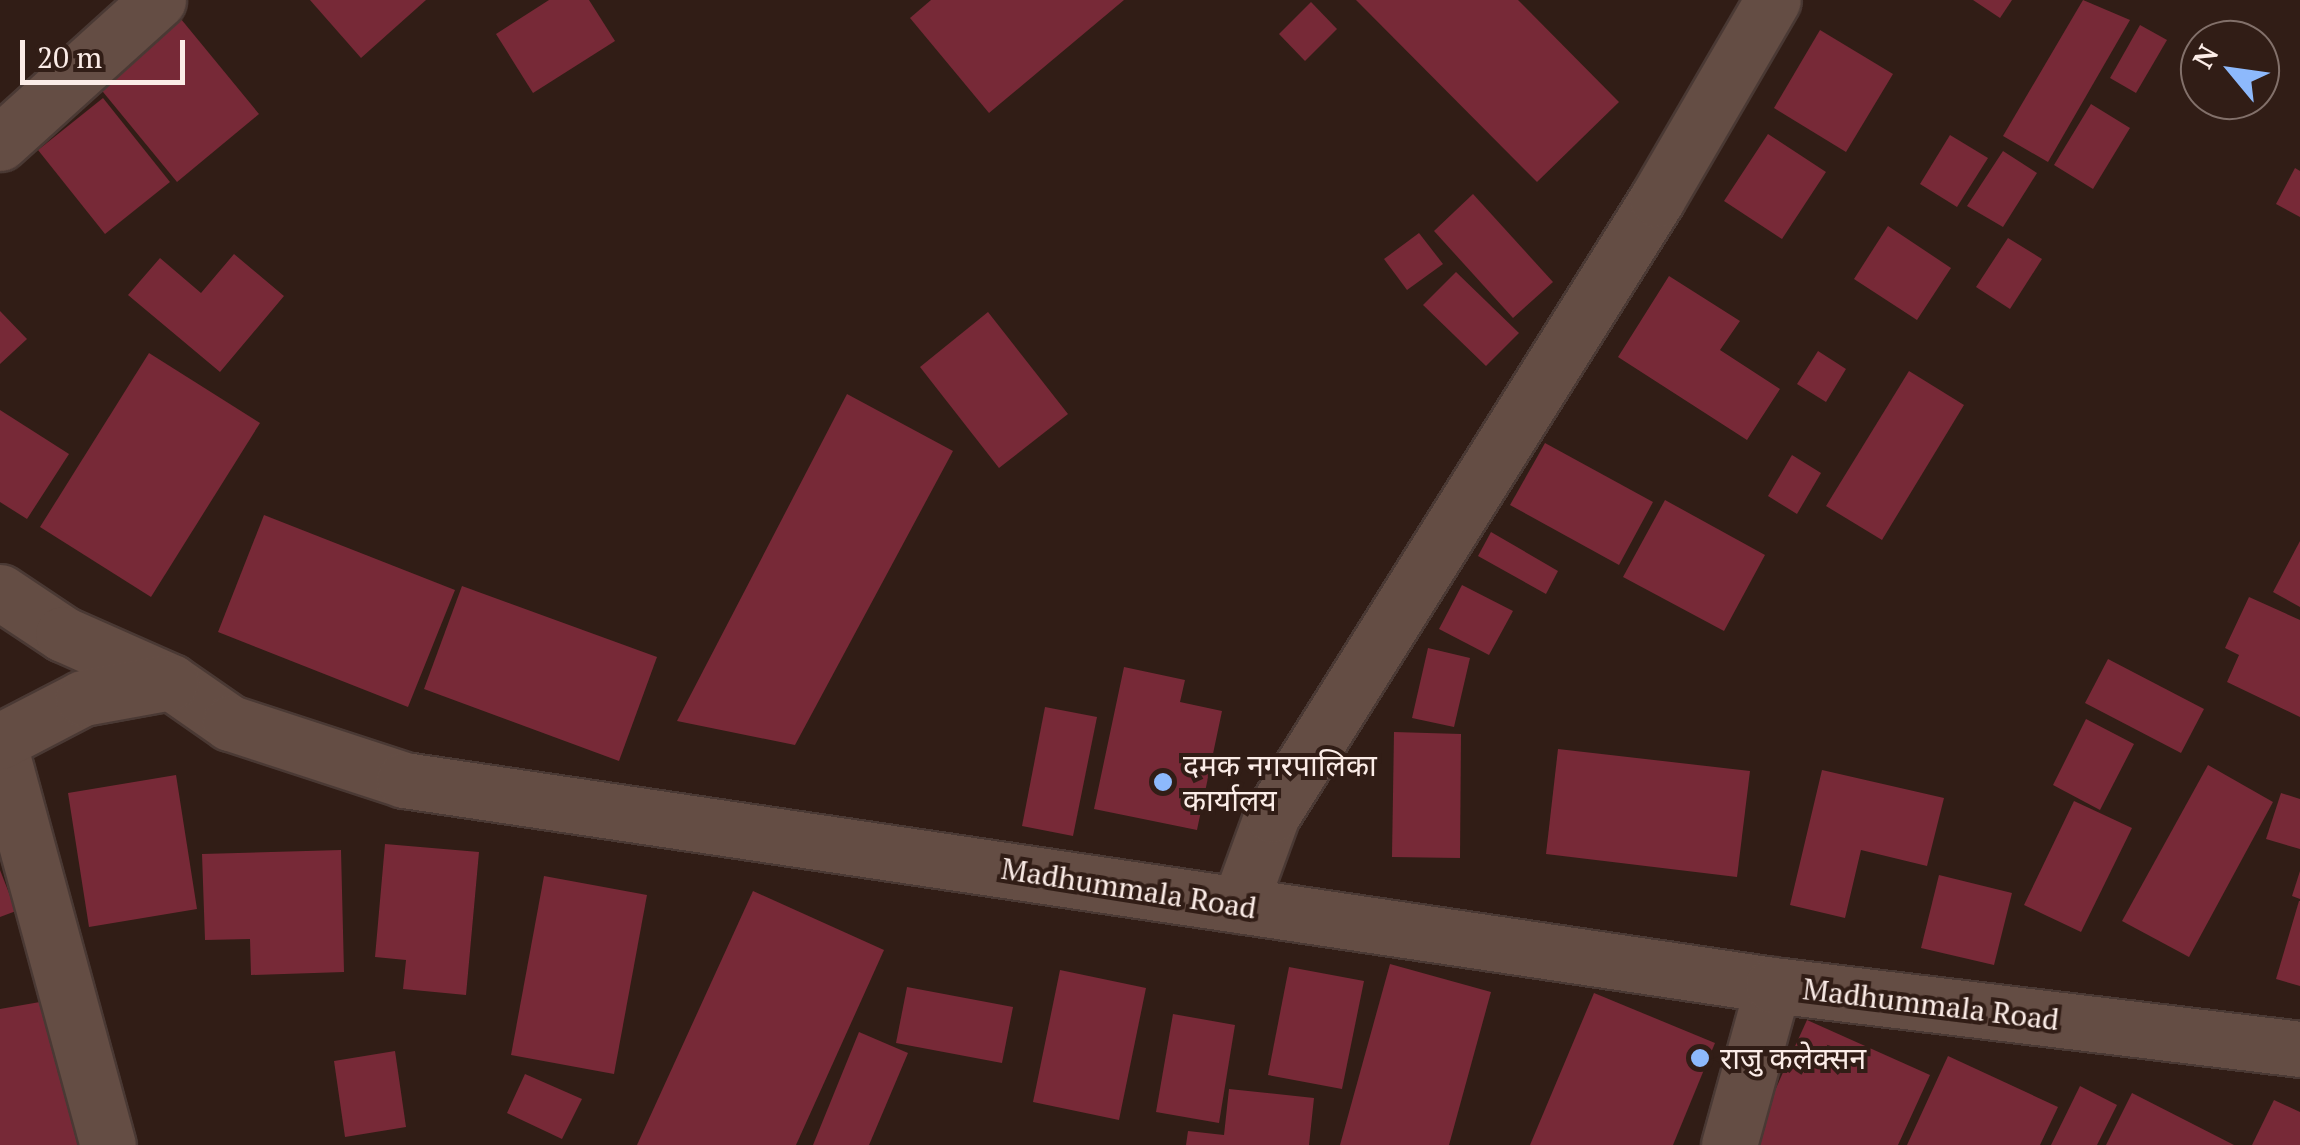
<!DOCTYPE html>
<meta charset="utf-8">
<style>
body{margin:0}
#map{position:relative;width:2300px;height:1145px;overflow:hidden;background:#311d16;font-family:"PT Serif","Noto Sans Devanagari",serif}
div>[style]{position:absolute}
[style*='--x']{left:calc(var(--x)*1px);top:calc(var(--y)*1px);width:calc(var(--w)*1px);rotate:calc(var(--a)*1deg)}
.building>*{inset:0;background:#772937}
.roads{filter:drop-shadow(2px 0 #4a3934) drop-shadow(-2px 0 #4a3934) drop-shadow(0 2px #4a3934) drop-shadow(0 -2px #4a3934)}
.minor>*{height:55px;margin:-27.5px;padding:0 27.5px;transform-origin:27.5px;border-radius:27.5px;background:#644d44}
.tertiary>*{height:55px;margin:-27.5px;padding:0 27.5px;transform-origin:27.5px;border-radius:27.5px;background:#644d44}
.dots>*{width:28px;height:28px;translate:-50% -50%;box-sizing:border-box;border:5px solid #311d16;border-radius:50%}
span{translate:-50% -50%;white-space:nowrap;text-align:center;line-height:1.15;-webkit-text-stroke:8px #311d16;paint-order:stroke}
.poi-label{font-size:30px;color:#fbece7}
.left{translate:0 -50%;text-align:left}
.street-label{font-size:30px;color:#fbece7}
.north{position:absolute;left:2180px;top:20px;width:100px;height:100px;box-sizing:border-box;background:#311d16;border:2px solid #82706a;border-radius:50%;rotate:299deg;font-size:28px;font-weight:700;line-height:40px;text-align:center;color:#fbece7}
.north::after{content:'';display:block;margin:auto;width:35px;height:45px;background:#8db9fc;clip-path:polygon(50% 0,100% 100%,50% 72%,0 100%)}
.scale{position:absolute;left:20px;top:40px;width:165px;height:45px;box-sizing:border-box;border:5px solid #fbece7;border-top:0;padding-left:12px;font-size:30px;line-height:35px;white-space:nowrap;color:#fbece7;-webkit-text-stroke:8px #311d16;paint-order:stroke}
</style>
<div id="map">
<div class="building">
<i style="clip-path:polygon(310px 0,426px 0,361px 58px)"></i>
<i style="clip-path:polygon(549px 0,589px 0,615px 41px,533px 93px,496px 34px)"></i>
<i style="clip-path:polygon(931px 0,1124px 0,989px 113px,910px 18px)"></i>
<i style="clip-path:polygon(1356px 0,1518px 0,1619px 102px,1537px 182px)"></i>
<i style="clip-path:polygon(1973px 0,2012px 0,2000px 18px)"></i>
<i style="clip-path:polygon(2083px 0,2130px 20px,2048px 162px,2003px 136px)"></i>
<i style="clip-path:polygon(1311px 2px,1337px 29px,1305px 61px,1279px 34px)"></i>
<i style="clip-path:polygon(176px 13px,259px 114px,177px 182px,94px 81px)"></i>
<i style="clip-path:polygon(2140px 25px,2167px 40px,2136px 93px,2110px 78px)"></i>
<i style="clip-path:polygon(1820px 30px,1893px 74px,1846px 152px,1774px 108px)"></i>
<i style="clip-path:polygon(103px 98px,170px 182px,105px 234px,38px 150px)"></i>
<i style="clip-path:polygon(2091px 104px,2130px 128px,2093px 189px,2054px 165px)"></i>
<i style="clip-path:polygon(1768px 134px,1826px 172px,1782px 239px,1724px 201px)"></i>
<i style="clip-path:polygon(1950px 135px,1988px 158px,1957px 207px,1920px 184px)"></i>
<i style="clip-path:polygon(2003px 151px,2037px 173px,2003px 227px,1967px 206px)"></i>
<i style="clip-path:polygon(2295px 168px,2300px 171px,2300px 217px,2276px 204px)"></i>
<i style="clip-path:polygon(1473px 194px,1553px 282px,1513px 318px,1434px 231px)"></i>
<i style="clip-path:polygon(1888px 226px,1951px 268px,1917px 320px,1854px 279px)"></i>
<i style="clip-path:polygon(1419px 233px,1443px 264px,1407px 290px,1384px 259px)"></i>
<i style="clip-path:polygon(2008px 238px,2042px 259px,2010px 309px,1976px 287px)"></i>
<i style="clip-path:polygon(234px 254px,284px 296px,220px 372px,128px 295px,160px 258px,201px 293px)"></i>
<i style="clip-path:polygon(1456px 272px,1519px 333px,1486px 366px,1423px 305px)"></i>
<i style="clip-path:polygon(1669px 276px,1740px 321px,1720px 350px,1780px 389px,1747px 440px,1618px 357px)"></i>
<i style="clip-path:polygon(0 311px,27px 339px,0 364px)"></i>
<i style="clip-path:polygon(988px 312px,1068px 414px,999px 468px,920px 367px)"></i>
<i style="clip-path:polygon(1818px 351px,1846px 369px,1826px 402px,1797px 384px)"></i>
<i style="clip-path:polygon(149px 353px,260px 423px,151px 597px,40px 527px)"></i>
<i style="clip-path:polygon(1909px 371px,1964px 405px,1882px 540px,1826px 506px)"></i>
<i style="clip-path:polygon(847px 394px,953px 451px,795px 745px,677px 721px)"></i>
<i style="clip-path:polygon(0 410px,69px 454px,27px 519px,0 502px)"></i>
<i style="clip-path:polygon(1545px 443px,1653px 502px,1619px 565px,1510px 505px)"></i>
<i style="clip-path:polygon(1792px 455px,1821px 473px,1797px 514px,1768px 496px)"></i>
<i style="clip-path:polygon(1665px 500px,1765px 555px,1724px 631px,1623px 577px)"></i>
<i style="clip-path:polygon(264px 515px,455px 590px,408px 707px,218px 632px)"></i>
<i style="clip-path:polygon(1491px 532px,1558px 571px,1546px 594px,1478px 556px)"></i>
<i style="clip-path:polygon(2300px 541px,2300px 607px,2273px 592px)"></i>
<i style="clip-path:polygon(1462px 585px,1513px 611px,1489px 655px,1439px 629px)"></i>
<i style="clip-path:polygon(462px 586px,657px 657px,619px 761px,424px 689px)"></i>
<i style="clip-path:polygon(2249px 597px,2300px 620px,2300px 717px,2227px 682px,2239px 655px,2225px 648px)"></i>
<i style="clip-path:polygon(1428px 648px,1470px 658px,1454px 727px,1412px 718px)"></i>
<i style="clip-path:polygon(2108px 659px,2204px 709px,2181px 753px,2085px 703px)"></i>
<i style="clip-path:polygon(1124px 667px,1185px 680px,1180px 702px,1222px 711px,1197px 830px,1094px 809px)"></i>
<i style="clip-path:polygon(1045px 707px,1097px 717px,1073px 836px,1022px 826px)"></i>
<i style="clip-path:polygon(2086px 719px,2134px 744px,2100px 810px,2053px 785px)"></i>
<i style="clip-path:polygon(1394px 732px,1461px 734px,1460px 858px,1392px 857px)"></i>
<i style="clip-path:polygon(1558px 749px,1750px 771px,1737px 877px,1546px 854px)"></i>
<i style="clip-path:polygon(2208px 765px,2273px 802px,2189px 957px,2122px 921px)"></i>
<i style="clip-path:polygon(1822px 770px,1944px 798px,1927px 866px,1861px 850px,1845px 918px,1790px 905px)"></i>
<i style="clip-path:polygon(176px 775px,197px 909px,89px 927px,68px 793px)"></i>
<i style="clip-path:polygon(2281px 793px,2300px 799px,2300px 849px,2266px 839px)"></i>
<i style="clip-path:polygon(2074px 801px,2132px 828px,2081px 932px,2024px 905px)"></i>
<i style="clip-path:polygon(385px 844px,479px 852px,466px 995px,403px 989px,406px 960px,375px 957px)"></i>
<i style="clip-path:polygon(341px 850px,344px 972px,251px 975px,250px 939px,205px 940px,202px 854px)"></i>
<i style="clip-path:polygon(0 870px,16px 911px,0 917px)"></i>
<i style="clip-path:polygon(2300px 871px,2300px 899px,2292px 896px)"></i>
<i style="clip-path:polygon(1939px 875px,2012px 893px,1994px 965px,1921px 948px)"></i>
<i style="clip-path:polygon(544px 876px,647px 895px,614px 1074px,511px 1055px)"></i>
<i style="clip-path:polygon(753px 891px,884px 950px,796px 1145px,637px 1145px)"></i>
<i style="clip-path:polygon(2299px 901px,2300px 901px,2300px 986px,2276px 979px)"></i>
<i style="clip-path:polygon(1390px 964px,1491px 992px,1449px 1145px,1340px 1145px)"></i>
<i style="clip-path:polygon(1289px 967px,1364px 981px,1342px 1089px,1268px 1075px)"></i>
<i style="clip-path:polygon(1060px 970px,1146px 988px,1119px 1120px,1033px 1102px)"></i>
<i style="clip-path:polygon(907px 987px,1013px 1007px,1002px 1063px,896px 1043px)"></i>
<i style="clip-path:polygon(1594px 993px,1715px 1043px,1673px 1145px,1530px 1145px)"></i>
<i style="clip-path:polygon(57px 999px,81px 1145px,0 1145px,0 1009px)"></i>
<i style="clip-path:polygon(1173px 1014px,1235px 1025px,1219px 1123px,1156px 1112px)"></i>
<i style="clip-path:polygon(1807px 1020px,1930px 1075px,1898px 1145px,1750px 1145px)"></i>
<i style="clip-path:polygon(859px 1032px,908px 1053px,869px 1145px,813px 1145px)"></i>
<i style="clip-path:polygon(395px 1051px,406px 1127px,345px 1137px,334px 1061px)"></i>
<i style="clip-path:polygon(1948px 1056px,2058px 1107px,2040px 1145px,1907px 1145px)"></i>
<i style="clip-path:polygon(525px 1074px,582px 1099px,562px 1139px,507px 1113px)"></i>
<i style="clip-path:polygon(2080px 1086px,2117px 1105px,2097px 1145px,2051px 1145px)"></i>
<i style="clip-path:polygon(1229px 1089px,1314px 1098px,1309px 1145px,1186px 1145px,1188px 1131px,1224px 1135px)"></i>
<i style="clip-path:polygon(2132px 1093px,2234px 1145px,2106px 1145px)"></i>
<i style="clip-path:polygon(2274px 1100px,2300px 1112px,2300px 1145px,2252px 1145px)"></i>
</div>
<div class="roads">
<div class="minor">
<i style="--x:0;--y:143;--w:213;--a:-42.1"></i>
<i style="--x:0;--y:748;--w:411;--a:74.8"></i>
<i style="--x:1239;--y:905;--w:96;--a:-69.9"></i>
<i style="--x:1272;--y:815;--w:726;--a:-57.99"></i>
<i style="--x:1657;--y:199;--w:230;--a:-59.8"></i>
<i style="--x:1729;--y:1145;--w:166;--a:-74.6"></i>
</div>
<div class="tertiary">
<i style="--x:0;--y:592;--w:76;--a:33.7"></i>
<i style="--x:63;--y:634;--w:118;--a:24"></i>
<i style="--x:171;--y:682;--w:72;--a:34.8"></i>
<i style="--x:230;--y:723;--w:183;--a:18.1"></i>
<i style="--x:404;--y:780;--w:1384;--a:8.52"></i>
<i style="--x:1773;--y:985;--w:531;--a:6.92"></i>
<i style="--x:0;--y:741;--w:93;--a:-27.4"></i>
<i style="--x:83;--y:698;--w:89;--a:-10.3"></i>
</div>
</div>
<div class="dots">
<i style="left:1163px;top:782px;background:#8db9fc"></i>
<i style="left:1700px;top:1058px;background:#8db9fc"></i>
</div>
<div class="poi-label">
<span class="left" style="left:1183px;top:782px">दमक नगरपालिका<br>कार्यालय</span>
<span class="left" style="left:1720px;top:1058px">राजु कलेक्सन</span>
</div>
<div class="street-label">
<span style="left:1129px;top:888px;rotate:9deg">Madhummala Road</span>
<span style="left:1931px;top:1004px;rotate:7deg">Madhummala Road</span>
</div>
<div class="north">N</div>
<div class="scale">20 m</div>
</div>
